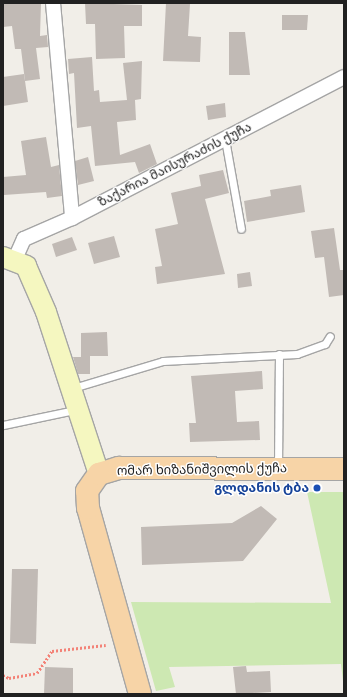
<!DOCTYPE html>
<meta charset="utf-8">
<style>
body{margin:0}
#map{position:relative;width:347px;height:697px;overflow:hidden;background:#f1eee8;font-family:Rubik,"Noto Sans Georgian",sans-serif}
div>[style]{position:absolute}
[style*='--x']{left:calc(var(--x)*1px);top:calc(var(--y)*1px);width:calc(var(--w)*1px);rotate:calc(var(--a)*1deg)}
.grass>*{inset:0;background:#cde8b2}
.building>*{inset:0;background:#c1bab5}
.path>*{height:2.5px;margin-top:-1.25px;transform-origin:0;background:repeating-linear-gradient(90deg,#f38277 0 2px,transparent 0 4px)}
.roads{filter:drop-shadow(1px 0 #a5a5a5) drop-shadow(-1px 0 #a5a5a5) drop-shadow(0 1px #a5a5a5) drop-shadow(0 -1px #a5a5a5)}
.lane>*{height:7px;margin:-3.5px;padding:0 3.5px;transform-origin:3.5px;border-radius:3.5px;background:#fff}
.street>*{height:14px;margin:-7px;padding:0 7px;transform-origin:7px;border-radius:7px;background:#fff}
.secondary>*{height:20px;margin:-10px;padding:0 10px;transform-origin:10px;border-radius:10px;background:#f5f7c0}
.primary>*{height:22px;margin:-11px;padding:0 11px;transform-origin:11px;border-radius:11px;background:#f7d4a7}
.dots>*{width:11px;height:11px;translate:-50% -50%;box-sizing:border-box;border:2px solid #fff;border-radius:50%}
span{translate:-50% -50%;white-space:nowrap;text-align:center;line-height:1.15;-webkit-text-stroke:3px #fff;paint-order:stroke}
.street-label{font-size:13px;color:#212121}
.transit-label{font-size:13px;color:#164399;font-weight:700}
.right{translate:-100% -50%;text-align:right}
.frame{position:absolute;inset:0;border:4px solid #212121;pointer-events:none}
</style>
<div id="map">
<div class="grass">
<i style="clip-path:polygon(307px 492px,344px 492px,344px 690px,341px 664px,169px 667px,175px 687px,156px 691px,131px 602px,331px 603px)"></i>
</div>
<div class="building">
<i style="clip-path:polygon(3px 3px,41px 3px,40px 36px,47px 35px,48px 47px,36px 48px,40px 79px,25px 81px,21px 49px,15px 49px,12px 26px,3px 27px)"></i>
<i style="clip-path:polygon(85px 3px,142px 5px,142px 26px,124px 26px,125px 58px,96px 59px,95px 24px,86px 24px)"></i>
<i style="clip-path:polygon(166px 3px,190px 4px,188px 36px,201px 37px,200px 62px,163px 61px)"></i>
<i style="clip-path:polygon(282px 15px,308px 15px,307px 30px,282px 30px)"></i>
<i style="clip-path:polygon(229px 32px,245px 32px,250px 75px,229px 75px)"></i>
<i style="clip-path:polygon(92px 57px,94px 91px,99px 90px,100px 102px,127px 100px,123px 63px,142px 61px,141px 99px,135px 100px,136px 120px,117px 122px,120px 155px,150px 144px,157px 164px,139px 173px,135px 162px,95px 166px,91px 126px,77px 128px,74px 73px,69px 74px,68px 59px)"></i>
<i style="clip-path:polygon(24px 74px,28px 102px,3px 106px,3px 77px)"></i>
<i style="clip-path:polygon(225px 103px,226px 117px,208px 120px,206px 106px)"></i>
<i style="clip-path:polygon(46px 137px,51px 167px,59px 165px,62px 196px,47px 198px,46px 192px,4px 195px,3px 177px,26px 175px,21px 141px)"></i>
<i style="clip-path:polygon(88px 157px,94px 181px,78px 185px,75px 161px)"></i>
<i style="clip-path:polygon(223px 170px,229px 193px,205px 199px,225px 274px,157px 284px,155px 267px,162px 266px,155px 229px,178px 224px,171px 193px,201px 186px,199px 175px)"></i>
<i style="clip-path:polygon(301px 185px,305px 212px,247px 222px,244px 201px,271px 196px,270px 190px)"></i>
<i style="clip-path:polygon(334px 228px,340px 270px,344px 270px,344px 295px,329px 297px,324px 257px,315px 258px,311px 231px)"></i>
<i style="clip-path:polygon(114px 236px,120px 257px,94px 264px,88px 243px)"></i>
<i style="clip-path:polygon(72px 237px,77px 250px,56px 257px,52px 244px)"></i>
<i style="clip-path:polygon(250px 272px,252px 286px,238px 288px,237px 274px)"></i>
<i style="clip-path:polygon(107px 332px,108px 356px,90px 356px,90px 374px,78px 374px,73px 357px,81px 357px,81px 333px)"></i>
<i style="clip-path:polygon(262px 371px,263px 389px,235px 391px,237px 422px,259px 421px,260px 440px,190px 442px,189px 423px,196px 423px,191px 376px)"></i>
<i style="clip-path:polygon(261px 506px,277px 519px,243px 561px,142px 565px,141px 527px,232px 523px)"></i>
<i style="clip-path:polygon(12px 569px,38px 569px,36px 644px,10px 643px)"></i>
<i style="clip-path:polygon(246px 666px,247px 672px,270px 671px,271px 692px,236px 694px,233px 667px)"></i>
<i style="clip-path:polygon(45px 667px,73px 668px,73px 694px,44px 694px)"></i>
</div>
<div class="path">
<i style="--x:3;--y:675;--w:7;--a:27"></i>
<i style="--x:9;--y:678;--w:28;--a:-10"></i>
<i style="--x:37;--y:673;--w:27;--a:-56"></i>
<i style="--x:52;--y:651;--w:54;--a:-6.3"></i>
</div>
<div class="roads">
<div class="lane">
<i style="--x:225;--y:139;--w:91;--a:79.9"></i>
<i style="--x:73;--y:388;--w:94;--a:-16.7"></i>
<i style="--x:163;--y:361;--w:134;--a:-3"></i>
<i style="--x:297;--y:354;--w:30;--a:-20"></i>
<i style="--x:325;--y:344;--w:9;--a:-58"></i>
<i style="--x:3;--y:425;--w:74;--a:-11.8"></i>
<i style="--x:278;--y:467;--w:113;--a:-89.5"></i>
</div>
<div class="street">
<i style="--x:53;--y:3;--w:216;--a:84.9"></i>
<i style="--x:15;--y:259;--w:22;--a:-66"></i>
<i style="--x:24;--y:239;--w:52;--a:-23.6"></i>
<i style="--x:72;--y:218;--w:306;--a:-27.4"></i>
</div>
<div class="secondary">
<i style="--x:3;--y:257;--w:25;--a:21"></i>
<i style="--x:26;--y:266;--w:50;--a:66.5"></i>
<i style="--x:46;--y:312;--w:170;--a:71.9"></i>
</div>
<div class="primary">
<i style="--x:140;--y:694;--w:193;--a:-105.6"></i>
<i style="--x:88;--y:508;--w:17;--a:-93"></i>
<i style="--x:87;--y:491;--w:21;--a:-55"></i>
<i style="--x:99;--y:474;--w:21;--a:-17"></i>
<i style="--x:119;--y:468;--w:225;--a:0.3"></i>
</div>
</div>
<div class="dots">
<i style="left:317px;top:488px;background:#1a4fb4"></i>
</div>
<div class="street-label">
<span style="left:175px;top:165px;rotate:-27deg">ზაქარია მაისურაძის ქუჩა</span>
<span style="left:202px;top:470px;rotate:-1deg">ომარ ხიზანიშვილის ქუჩა</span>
</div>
<div class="transit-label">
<span class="right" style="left:309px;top:488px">გლდანის ტბა</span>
</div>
<div class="frame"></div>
</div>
